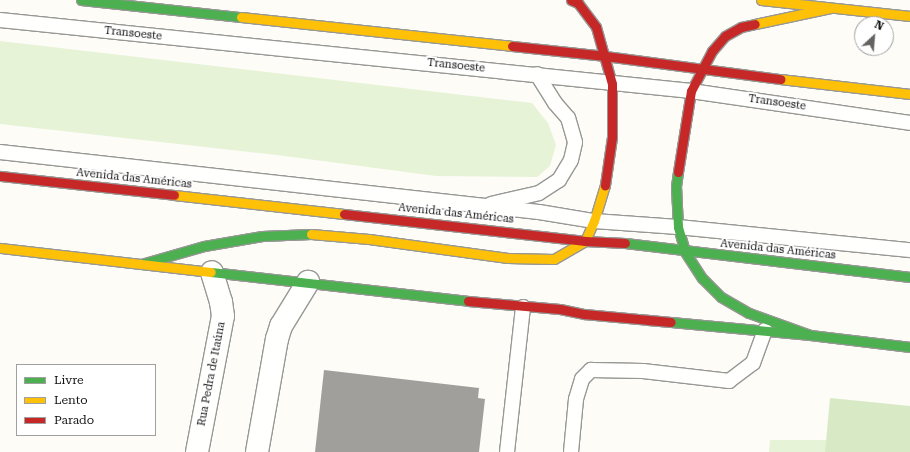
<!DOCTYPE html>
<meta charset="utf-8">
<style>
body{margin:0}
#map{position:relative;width:910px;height:452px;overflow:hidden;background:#fdfcf7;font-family:"Roboto Serif",serif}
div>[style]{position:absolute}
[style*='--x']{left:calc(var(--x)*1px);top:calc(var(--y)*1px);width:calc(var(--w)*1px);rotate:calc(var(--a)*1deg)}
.green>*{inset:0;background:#e7f3d7}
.forest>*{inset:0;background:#d8eac5}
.building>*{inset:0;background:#a19f9c}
.roads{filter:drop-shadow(1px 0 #979795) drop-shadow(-1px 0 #979795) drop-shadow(0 1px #979795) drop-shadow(0 -1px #979795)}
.lane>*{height:14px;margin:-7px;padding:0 7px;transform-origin:7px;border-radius:7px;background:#fffffe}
.street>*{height:22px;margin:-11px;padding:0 11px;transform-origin:11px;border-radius:11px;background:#fffffe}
.fast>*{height:9px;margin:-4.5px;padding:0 4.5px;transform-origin:4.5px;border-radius:4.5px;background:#4caf50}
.slow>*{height:9px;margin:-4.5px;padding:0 4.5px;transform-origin:4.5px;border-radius:4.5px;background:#ffc107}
.jam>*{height:9px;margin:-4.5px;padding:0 4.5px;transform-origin:4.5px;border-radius:4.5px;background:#c62828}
span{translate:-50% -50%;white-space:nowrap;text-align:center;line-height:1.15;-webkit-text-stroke:4px #fff;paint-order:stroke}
.street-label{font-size:11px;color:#111}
.legend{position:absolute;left:16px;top:364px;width:140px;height:72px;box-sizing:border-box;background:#fff;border:1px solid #a0a0a0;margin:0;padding:5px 7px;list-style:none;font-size:12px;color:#111}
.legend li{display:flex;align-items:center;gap:8px;height:20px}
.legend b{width:20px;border:1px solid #a0a0a0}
.north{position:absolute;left:854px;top:16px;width:40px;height:40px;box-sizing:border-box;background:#fff;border:1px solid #a0a0a0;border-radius:50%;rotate:26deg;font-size:11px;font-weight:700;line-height:16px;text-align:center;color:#111}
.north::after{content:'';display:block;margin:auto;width:14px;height:18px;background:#646362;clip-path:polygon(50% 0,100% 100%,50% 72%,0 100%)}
</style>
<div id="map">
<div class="green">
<i style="clip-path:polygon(0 41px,532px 103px,548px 123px,556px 145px,550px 166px,537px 177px,436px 176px,277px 155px,0 124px)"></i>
<i style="clip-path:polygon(770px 440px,886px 440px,910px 452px,769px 452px)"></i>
</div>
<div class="forest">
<i style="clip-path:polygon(830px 398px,910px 406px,910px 452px,825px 452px)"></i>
</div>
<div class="building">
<i style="clip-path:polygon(324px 370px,479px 388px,478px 398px,485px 399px,479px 452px,315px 452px)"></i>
</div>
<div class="roads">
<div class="lane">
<i style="--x:0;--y:20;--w:695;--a:5.87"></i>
<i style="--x:691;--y:91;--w:221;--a:8.3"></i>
<i style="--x:0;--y:152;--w:542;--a:6.35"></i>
<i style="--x:539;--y:212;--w:56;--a:9.3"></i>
<i style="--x:594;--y:221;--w:84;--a:4.1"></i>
<i style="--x:678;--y:227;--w:233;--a:5.7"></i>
<i style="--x:491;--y:204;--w:49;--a:-12.9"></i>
<i style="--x:539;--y:193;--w:24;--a:-33"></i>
<i style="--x:559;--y:180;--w:23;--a:-59"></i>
<i style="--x:571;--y:160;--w:18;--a:-77"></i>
<i style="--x:575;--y:142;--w:25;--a:-106"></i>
<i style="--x:568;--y:118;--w:20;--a:-131"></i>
<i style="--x:555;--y:103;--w:34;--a:-122"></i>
<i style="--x:507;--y:452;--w:146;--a:-83.7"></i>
<i style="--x:571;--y:452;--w:53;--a:-84.6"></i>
<i style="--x:576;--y:399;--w:21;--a:-73"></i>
<i style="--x:582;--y:379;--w:13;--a:-45"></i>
<i style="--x:591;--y:370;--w:52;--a:1.1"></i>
<i style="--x:643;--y:371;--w:87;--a:6.6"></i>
<i style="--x:729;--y:381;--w:30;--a:-37"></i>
<i style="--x:753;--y:363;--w:35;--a:-70"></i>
</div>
<div class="street">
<i style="--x:197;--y:452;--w:138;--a:-79.2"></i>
<i style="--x:223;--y:316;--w:14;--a:-98"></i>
<i style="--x:221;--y:302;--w:31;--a:-107"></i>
<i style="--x:257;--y:452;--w:115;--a:-80"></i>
<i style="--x:277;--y:339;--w:14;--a:-73"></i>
<i style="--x:281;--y:326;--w:52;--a:-58.5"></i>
</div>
<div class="fast">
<i style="--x:81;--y:0;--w:161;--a:6.1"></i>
<i style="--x:678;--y:172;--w:14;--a:98"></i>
<i style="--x:676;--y:186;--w:41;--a:87.2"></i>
<i style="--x:678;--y:227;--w:26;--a:74"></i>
<i style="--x:685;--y:252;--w:31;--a:57"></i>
<i style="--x:702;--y:278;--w:27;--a:45"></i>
<i style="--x:721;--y:297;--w:32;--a:30"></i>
<i style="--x:749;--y:313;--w:65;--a:19.8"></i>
<i style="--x:625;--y:243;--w:287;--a:6.8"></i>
<i style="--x:141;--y:264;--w:66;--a:-15.9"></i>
<i style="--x:204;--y:246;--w:59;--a:-9.8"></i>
<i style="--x:262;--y:236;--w:49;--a:-2.3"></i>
<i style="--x:211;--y:272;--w:259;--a:6.4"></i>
<i style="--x:671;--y:322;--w:140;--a:5.3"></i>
<i style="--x:810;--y:335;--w:101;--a:6.8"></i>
</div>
<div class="slow">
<i style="--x:761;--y:0;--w:150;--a:6.1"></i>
<i style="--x:241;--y:17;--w:273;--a:6.1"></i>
<i style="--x:755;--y:24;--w:77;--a:-12"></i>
<i style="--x:780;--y:79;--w:131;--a:6.6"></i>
<i style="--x:174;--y:195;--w:171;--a:6.4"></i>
<i style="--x:311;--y:234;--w:58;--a:4.9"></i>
<i style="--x:369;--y:239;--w:140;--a:7.8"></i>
<i style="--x:508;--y:258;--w:46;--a:1.2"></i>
<i style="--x:554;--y:259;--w:36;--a:-30"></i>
<i style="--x:585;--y:241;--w:22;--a:-66"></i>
<i style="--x:594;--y:221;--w:38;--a:-73"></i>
<i style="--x:0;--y:248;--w:212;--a:6.5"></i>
</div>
<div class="jam">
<i style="--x:571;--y:0;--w:8;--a:23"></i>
<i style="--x:578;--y:3;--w:30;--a:53"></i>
<i style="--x:596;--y:27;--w:59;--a:74.3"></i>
<i style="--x:612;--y:84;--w:53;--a:90"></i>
<i style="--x:612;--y:137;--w:49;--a:98.3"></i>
<i style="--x:512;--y:46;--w:94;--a:6.1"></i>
<i style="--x:605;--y:56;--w:177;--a:7.5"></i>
<i style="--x:678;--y:172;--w:82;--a:-80.9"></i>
<i style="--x:691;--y:91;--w:45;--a:-62.3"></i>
<i style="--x:712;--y:51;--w:20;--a:-49"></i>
<i style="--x:725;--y:36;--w:18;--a:-29"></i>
<i style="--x:741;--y:27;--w:14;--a:-12"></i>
<i style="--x:0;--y:176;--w:175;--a:6.2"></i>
<i style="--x:344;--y:214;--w:243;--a:6.4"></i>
<i style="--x:585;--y:241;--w:40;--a:2.9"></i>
<i style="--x:468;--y:301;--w:92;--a:5"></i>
<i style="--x:560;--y:309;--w:25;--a:12"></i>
<i style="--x:584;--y:314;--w:87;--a:5.3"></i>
</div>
</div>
<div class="street-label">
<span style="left:133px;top:34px;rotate:6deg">Transoeste</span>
<span style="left:456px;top:66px;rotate:6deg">Transoeste</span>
<span style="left:777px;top:103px;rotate:8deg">Transoeste</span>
<span style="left:134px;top:179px;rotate:6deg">Avenida das Américas</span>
<span style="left:456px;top:214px;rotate:6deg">Avenida das Américas</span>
<span style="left:778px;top:250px;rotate:6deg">Avenida das Américas</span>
<span style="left:212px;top:374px;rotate:-79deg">Rua Pedra de Itaúna</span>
</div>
<ul class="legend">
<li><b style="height:5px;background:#4caf50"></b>Livre</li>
<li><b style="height:5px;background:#ffc107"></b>Lento</li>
<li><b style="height:5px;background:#c62828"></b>Parado</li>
</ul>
<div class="north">N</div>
</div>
